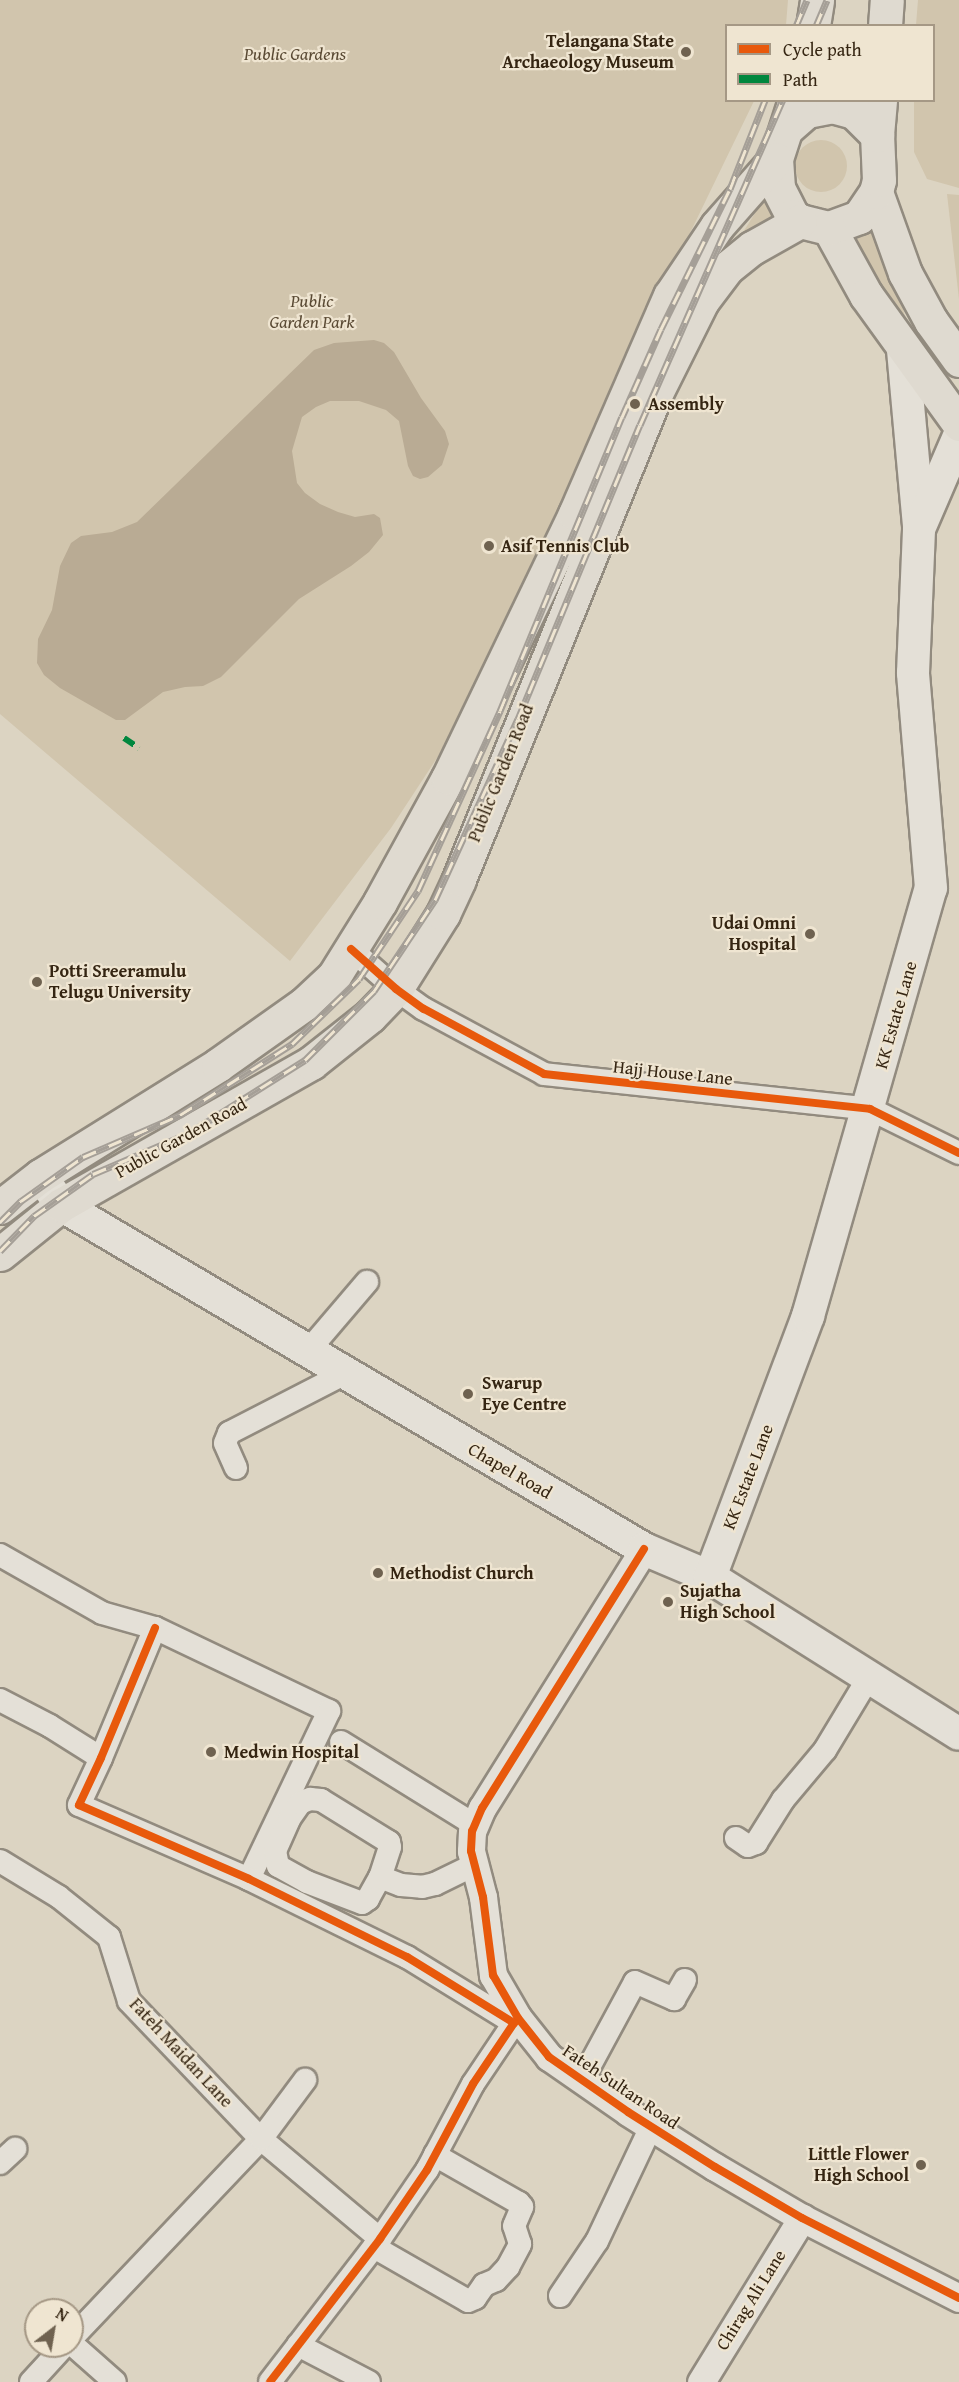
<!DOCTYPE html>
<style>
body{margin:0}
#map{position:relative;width:959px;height:2382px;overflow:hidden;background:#dcd4c2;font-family:"Gentium Book Plus",serif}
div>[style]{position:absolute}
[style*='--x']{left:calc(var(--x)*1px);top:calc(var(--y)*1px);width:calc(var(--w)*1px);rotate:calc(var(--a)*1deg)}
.green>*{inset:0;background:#d1c5ad}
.round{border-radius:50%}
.water>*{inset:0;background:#b9ab94}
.roads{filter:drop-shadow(2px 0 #928b7f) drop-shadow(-2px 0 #928b7f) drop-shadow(0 2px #928b7f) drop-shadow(0 -2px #928b7f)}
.minor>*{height:22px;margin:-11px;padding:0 11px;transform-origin:11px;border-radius:11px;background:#e4e0d7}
.tertiary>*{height:27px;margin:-13.5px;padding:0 13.5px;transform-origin:13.5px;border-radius:13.5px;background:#e4e0d7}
.secondary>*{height:32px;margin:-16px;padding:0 16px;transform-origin:16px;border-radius:16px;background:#e4e0d7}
.primary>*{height:33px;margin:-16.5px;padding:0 16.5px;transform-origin:16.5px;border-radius:16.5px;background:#dfdad0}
.trunk>*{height:33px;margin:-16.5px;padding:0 16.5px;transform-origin:16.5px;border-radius:16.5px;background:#dfdad0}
.rail>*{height:7px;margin-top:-3.5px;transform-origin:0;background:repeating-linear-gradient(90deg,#efe5d1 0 14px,#a59f97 0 28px);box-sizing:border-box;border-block:2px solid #a59f97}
.quiet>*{height:6px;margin-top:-3px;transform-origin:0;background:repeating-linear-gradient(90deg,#00873e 0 12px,transparent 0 18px)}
.cycleway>*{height:8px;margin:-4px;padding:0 4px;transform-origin:4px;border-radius:4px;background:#e8590c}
.dots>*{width:16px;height:16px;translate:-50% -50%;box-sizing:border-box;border:3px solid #efe5d1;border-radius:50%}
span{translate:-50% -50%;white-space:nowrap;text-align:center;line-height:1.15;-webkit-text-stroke:4.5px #efe5d1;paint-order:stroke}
.poi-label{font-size:18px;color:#352512;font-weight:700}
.right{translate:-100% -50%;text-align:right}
.left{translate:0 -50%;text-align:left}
.park-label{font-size:18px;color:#5a4a34;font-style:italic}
.street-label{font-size:18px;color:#352512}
.legend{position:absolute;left:725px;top:24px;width:210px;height:78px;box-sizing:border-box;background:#efe5d1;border:2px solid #a59885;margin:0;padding:8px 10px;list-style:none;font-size:18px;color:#352512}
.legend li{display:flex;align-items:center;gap:12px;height:30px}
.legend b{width:30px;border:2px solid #a59885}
.north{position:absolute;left:24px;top:2298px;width:60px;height:60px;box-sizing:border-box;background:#efe5d1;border:2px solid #a59885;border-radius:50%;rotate:31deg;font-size:16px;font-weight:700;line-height:24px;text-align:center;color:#352512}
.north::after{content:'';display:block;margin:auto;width:21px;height:27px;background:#6f6250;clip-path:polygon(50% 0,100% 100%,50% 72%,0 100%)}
</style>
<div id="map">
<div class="green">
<i style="clip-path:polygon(0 0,788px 0,786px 25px,726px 26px,726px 100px,754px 101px,675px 264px,477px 697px,391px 828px,290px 961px,0 714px)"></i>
<i style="clip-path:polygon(918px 0,959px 0,959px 188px,927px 179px,914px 152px,914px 101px,934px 100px,934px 26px,916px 25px)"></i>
<i class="round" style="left:795px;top:140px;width:52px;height:52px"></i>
<i style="clip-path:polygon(767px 194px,781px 225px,735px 245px)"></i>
<i style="clip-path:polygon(947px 194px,959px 195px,959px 299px)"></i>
<i style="clip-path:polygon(878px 221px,907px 323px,848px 236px)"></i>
</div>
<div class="water">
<i style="clip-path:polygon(374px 340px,384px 343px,394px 352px,421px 398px,445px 431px,449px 444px,442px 465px,428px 477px,420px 479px,413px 476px,408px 466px,399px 421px,386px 410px,359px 401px,330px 401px,316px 407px,302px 417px,292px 451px,297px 483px,305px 493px,320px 504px,338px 512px,355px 517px,374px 514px,380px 518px,383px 535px,369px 552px,351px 566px,299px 599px,221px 677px,203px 686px,185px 687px,163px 692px,125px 720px,116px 720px,60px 688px,44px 675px,37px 663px,38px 639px,52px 610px,60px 566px,71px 543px,81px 536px,112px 532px,137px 522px,314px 350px,334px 343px)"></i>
</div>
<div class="roads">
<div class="minor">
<i style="--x:351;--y:949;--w:60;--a:41.6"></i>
<i style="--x:396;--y:989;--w:34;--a:36"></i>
<i style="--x:424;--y:1009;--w:136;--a:28.4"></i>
<i style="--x:544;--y:1074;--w:328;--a:6.1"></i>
<i style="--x:870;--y:1109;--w:99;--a:26.3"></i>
<i style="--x:308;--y:1351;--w:91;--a:-49.5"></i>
<i style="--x:236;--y:1468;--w:27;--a:-114"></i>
<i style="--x:225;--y:1443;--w:11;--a:-68"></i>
<i style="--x:229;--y:1433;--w:129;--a:-27.2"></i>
<i style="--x:0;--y:1555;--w:117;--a:29.6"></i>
<i style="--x:102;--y:1613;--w:55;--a:15.8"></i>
<i style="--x:155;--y:1628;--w:193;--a:25.5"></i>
<i style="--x:329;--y:1711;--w:186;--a:115.5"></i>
<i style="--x:155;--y:1628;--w:141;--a:112.6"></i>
<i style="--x:101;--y:1758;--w:52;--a:115.1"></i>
<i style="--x:79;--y:1805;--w:185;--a:23.5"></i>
<i style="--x:249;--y:1879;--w:176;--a:26.3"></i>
<i style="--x:407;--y:1957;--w:126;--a:31.7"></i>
<i style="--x:514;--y:2023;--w:73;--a:123.9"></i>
<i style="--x:473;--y:2084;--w:98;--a:118.1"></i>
<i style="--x:427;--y:2170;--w:83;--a:124.3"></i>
<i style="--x:380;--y:2239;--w:180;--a:127.6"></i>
<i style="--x:0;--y:1700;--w:56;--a:27.5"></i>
<i style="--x:50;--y:1726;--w:60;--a:32.1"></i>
<i style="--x:341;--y:1742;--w:158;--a:31.8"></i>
<i style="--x:310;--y:1799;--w:11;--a:5"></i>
<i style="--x:321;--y:1800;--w:80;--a:31.7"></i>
<i style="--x:389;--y:1842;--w:5;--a:79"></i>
<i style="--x:390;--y:1847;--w:32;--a:108"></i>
<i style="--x:380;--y:1877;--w:25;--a:119"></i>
<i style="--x:368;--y:1899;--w:7;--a:146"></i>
<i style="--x:362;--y:1903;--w:59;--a:-159.1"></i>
<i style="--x:307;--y:1882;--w:33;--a:-151"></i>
<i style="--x:278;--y:1866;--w:15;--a:-101"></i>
<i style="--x:275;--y:1851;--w:35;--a:-66"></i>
<i style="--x:289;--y:1819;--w:19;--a:-55"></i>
<i style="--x:300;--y:1803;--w:11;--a:-22"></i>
<i style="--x:736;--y:1838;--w:14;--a:34"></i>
<i style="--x:748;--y:1846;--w:9;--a:-21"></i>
<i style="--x:756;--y:1843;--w:51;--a:-57.9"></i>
<i style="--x:783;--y:1800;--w:65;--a:-50"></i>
<i style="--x:825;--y:1750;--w:85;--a:-58.9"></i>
<i style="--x:0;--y:1861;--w:69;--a:31.4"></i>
<i style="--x:59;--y:1897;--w:64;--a:38.7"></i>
<i style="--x:109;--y:1937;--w:67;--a:72.6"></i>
<i style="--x:129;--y:2001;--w:191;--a:46.3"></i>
<i style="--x:261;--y:2139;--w:155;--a:40"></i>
<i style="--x:380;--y:1877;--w:22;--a:21"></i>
<i style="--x:401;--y:1885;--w:21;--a:5"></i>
<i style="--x:422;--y:1887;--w:13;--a:-13"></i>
<i style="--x:435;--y:1884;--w:43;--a:-26"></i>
<i style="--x:582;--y:2080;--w:111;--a:-61.6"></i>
<i style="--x:635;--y:1982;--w:43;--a:23.6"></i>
<i style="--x:674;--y:1999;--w:22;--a:-60"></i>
<i style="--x:0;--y:2163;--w:21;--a:-43"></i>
<i style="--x:374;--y:2247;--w:108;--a:29.9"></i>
<i style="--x:468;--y:2301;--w:8;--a:-23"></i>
<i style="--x:475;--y:2298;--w:16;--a:-55"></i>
<i style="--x:484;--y:2285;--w:13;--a:-23"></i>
<i style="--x:496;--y:2280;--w:18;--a:-47"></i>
<i style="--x:508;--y:2267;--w:26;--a:-62"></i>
<i style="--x:520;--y:2244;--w:19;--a:-108"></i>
<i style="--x:514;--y:2226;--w:21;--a:-67"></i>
<i style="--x:522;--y:2207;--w:5;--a:-127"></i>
<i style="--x:519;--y:2203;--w:97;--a:-150.3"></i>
<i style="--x:560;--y:2296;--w:66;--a:-56.1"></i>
<i style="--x:597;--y:2241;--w:126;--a:-64.7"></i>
<i style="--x:72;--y:2338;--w:274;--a:-46.5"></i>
<i style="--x:261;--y:2139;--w:74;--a:-53.3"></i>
<i style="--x:72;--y:2344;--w:57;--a:41.5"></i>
<i style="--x:298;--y:2345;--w:80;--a:27.5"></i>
<i style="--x:31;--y:2382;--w:49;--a:-47.5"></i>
</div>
<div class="tertiary">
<i style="--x:644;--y:1549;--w:305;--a:122"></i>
<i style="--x:482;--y:1808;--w:25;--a:113"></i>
<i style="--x:472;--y:1831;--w:20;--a:93"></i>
<i style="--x:471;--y:1851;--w:48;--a:75.4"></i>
<i style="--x:483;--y:1897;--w:79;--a:82.7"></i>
<i style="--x:493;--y:1975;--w:50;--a:59.8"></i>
<i style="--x:518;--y:2018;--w:50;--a:51.5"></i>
<i style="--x:549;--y:2057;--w:96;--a:34.8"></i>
<i style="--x:628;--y:2112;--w:103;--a:32.3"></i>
<i style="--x:715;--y:2167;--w:101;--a:30.4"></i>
<i style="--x:802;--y:2218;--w:176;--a:27"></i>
<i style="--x:701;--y:2382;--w:193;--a:-58.4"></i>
</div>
<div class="secondary">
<i style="--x:903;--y:350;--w:177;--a:84.8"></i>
<i style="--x:47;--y:1185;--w:24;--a:55"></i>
<i style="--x:61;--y:1205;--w:677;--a:30.54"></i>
<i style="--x:644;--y:1549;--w:72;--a:23"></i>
<i style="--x:710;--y:1577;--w:294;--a:32.2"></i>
<i style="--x:710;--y:1577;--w:279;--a:-69.4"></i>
<i style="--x:808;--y:1316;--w:445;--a:-74"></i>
<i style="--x:931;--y:888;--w:216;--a:-94.8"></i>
<i style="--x:913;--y:673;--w:144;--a:-87.6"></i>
<i style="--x:919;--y:529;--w:101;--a:-66.7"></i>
</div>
<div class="primary">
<i style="--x:876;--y:192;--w:86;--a:70.3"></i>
<i style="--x:905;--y:273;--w:55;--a:61.6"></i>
<i style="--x:931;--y:321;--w:48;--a:54.3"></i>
<i style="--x:829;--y:228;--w:77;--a:61.1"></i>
<i style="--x:866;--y:295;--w:159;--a:54.2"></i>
</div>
<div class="trunk">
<i style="--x:813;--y:26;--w:26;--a:-81"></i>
<i style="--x:885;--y:26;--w:26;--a:-86"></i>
<i style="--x:795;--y:100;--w:62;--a:107.9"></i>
<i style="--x:776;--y:159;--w:29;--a:86"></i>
<i style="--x:778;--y:188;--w:31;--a:63"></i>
<i style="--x:792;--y:216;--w:9;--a:32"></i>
<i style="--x:800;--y:221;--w:30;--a:14"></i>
<i style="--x:829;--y:228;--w:32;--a:-20"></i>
<i style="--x:859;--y:217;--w:30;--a:-56"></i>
<i style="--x:876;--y:192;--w:12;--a:-76"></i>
<i style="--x:879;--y:180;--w:45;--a:-92.5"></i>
<i style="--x:877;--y:135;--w:35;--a:-85"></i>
<i style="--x:786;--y:129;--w:28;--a:-41"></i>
<i style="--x:807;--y:111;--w:25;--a:-11"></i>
<i style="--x:832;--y:106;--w:23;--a:15"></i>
<i style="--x:854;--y:112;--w:33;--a:45"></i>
<i style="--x:0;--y:1207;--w:51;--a:-37.8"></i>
<i style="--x:40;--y:1176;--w:210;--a:-31.9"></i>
<i style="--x:218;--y:1065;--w:105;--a:-35.3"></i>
<i style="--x:304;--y:1004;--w:41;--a:-43"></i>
<i style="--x:334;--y:976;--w:87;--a:-58.1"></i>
<i style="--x:380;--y:902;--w:141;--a:-61.3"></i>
<i style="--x:448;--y:778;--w:293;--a:-64.3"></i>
<i style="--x:575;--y:514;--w:238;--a:-66.5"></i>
<i style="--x:670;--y:296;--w:84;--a:-56.1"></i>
<i style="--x:717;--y:226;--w:89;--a:-48.6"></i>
<i style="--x:0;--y:1254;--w:78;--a:-38.8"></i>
<i style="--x:61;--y:1205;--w:288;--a:-29.6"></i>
<i style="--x:311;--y:1063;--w:75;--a:-38.5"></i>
<i style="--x:370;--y:1016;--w:37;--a:-46"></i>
<i style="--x:396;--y:989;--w:89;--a:-57.9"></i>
<i style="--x:443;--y:914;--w:38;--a:-65"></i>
<i style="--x:459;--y:879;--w:524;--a:-67.93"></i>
<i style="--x:656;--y:393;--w:103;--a:-63.4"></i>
<i style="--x:702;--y:301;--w:41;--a:-52.9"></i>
<i style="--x:727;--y:268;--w:32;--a:-39"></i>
<i style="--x:752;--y:248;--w:55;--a:-29.4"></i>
</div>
</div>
<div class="rail">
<i style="--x:796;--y:26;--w:28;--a:-67"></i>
<i style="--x:816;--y:26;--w:28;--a:-67"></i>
<i style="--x:0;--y:1222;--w:30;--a:-45"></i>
<i style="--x:21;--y:1201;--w:76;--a:-35.4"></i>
<i style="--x:83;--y:1157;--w:106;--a:-23.4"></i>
<i style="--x:180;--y:1115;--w:133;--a:-32.4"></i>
<i style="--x:292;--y:1044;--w:93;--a:-44.1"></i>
<i style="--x:359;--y:979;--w:106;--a:-56.2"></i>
<i style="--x:418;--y:891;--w:198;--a:-65.5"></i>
<i style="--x:500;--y:711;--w:318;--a:-67.5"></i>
<i style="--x:622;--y:417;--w:96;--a:-66.1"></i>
<i style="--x:661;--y:329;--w:156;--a:-63.8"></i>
<i style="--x:730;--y:189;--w:96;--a:-68.5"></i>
<i style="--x:0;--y:1251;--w:49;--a:-45.8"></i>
<i style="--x:34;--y:1216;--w:72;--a:-35.4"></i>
<i style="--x:93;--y:1174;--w:104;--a:-23.1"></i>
<i style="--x:189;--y:1133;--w:137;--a:-32.2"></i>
<i style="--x:305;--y:1060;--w:98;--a:-45"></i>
<i style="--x:374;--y:991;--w:110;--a:-56.2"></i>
<i style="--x:435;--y:900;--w:199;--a:-65.4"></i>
<i style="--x:518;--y:719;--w:318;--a:-67.5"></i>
<i style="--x:640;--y:425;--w:355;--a:-66.3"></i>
</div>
<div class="quiet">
<i style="--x:124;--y:738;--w:18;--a:34"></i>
</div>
<div class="cycleway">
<i style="--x:351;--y:949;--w:60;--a:41.6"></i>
<i style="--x:396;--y:989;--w:34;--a:36"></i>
<i style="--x:424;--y:1009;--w:136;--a:28.4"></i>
<i style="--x:544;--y:1074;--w:328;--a:6.1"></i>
<i style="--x:870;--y:1109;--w:99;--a:26.3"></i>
<i style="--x:644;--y:1549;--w:305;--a:122"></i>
<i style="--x:482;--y:1808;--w:25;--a:113"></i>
<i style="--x:472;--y:1831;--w:20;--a:93"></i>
<i style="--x:471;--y:1851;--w:48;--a:75.4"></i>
<i style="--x:483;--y:1897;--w:79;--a:82.7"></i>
<i style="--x:493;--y:1975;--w:50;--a:59.8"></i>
<i style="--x:518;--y:2018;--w:50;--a:51.5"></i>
<i style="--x:549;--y:2057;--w:96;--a:34.8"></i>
<i style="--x:628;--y:2112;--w:103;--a:32.3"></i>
<i style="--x:715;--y:2167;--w:101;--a:30.4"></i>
<i style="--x:802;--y:2218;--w:176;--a:27"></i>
<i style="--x:155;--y:1628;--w:141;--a:112.6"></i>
<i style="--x:101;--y:1758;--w:52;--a:115.1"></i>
<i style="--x:79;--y:1805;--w:185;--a:23.5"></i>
<i style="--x:249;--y:1879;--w:176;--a:26.3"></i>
<i style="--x:407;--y:1957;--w:126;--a:31.7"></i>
<i style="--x:514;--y:2023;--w:73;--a:123.9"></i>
<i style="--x:473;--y:2084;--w:98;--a:118.1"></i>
<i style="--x:427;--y:2170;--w:83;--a:124.3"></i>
<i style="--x:380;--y:2239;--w:180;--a:127.6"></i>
</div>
<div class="dots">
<i style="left:686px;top:52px;background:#6f6250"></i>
<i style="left:635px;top:404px;background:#6f6250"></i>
<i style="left:489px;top:546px;background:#6f6250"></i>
<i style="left:810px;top:934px;background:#6f6250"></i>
<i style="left:37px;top:982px;background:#6f6250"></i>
<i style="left:468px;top:1394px;background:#6f6250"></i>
<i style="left:378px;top:1573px;background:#6f6250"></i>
<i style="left:668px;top:1602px;background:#6f6250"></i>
<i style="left:211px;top:1752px;background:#6f6250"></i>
<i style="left:921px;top:2165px;background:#6f6250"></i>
</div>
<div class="poi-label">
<span class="right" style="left:674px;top:52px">Telangana State<br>Archaeology Museum</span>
<span class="left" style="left:648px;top:404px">Assembly</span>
<span class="left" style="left:501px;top:546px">Asif Tennis Club</span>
<span class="right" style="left:796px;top:934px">Udai Omni<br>Hospital</span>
<span class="left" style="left:49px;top:982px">Potti Sreeramulu<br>Telugu University</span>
<span class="left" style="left:482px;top:1394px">Swarup<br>Eye Centre</span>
<span class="left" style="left:390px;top:1573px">Methodist Church</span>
<span class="left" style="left:680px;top:1602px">Sujatha<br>High School</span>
<span class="left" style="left:224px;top:1752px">Medwin Hospital</span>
<span class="right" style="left:909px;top:2165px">Little Flower<br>High School</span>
</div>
<div class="park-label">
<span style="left:295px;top:54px">Public Gardens</span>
<span style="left:312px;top:312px">Public<br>Garden Park</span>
</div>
<div class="street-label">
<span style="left:501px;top:773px;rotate:-68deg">Public Garden Road</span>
<span style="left:896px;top:1015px;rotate:-74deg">KK Estate Lane</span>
<span style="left:673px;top:1073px;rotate:6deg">Hajj House Lane</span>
<span style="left:181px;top:1138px;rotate:-29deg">Public Garden Road</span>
<span style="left:510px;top:1471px;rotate:30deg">Chapel Road</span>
<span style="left:748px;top:1477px;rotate:-69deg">KK Estate Lane</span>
<span style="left:181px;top:2053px;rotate:47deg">Fateh Maidan Lane</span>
<span style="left:621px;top:2087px;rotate:34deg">Fateh Sultan Road</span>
<span style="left:751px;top:2300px;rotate:-58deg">Chirag Ali Lane</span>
</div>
<ul class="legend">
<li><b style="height:8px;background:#e8590c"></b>Cycle path</li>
<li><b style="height:8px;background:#00873e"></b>Path</li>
</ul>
<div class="north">N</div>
</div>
